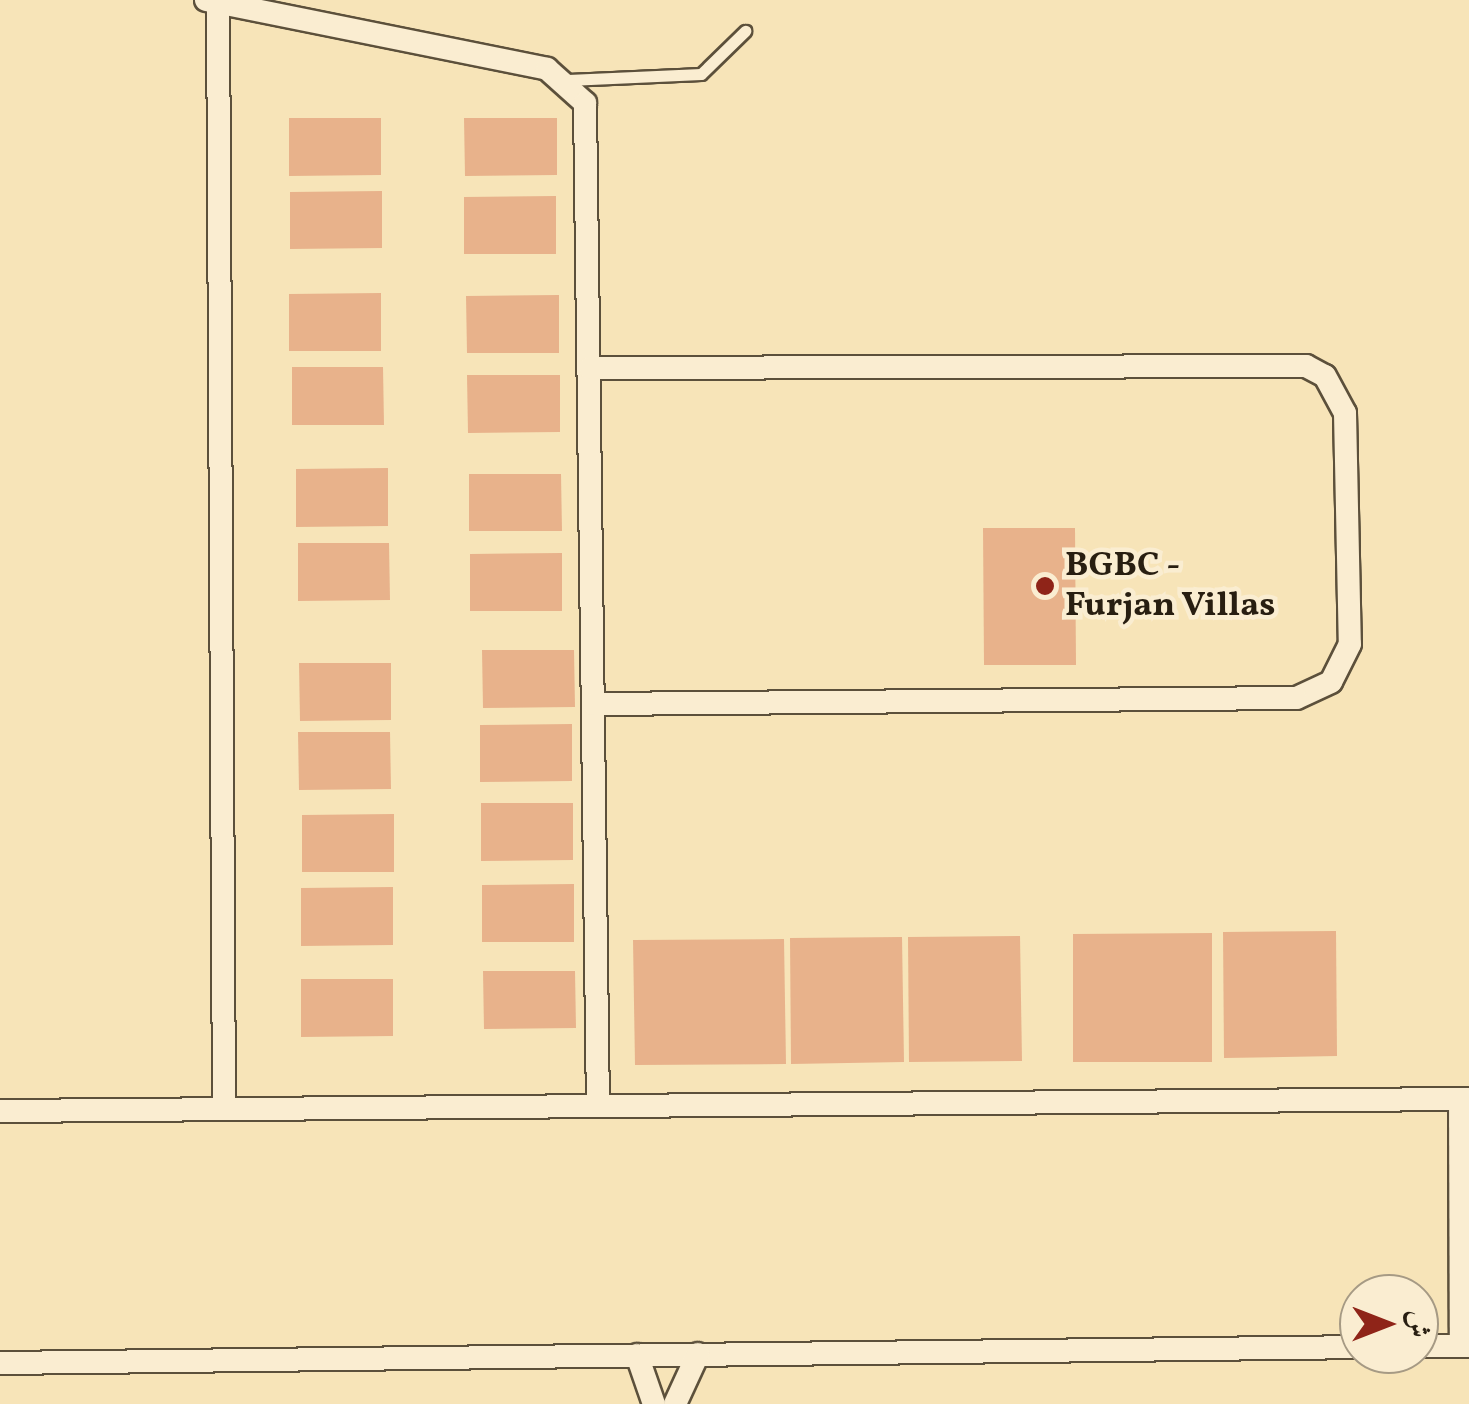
<!DOCTYPE html>
<meta charset="utf-8">
<style>
body{margin:0}
#map{position:relative;width:1469px;height:1404px;overflow:hidden;background:#f7e4b8;font-family:Vollkorn,Amiri,serif}
div>[style]{position:absolute}
[style*='--x']{left:calc(var(--x)*1px);top:calc(var(--y)*1px);width:calc(var(--w)*1px);rotate:calc(var(--a)*1deg)}
.building>*{inset:0;background:#e8b28b}
.roads{filter:drop-shadow(2px 0 #5c503b) drop-shadow(-2px 0 #5c503b) drop-shadow(0 2px #5c503b) drop-shadow(0 -2px #5c503b)}
.service>*{height:11px;margin:-5.5px;padding:0 5.5px;transform-origin:5.5px;border-radius:5.5px;background:#faedd1}
.minor>*{height:22px;margin:-11px;padding:0 11px;transform-origin:11px;border-radius:11px;background:#faedd1}
.dots>*{width:28px;height:28px;translate:-50% -50%;box-sizing:border-box;border:5px solid #faedd1;border-radius:50%}
span{translate:-50% -50%;white-space:nowrap;text-align:center;line-height:1.15;-webkit-text-stroke:9px #faedd1;paint-order:stroke}
.poi-label{font-size:35px;color:#281e11;font-weight:700}
.left{translate:0 -50%;text-align:left}
.north{position:absolute;left:1339px;top:1274px;width:100px;height:100px;box-sizing:border-box;background:#faedd1;border:2px solid #a69a84;border-radius:50%;rotate:90deg;font-size:28px;font-weight:700;line-height:40px;text-align:center;color:#281e11}
.north::after{content:'';display:block;margin:auto;width:35px;height:45px;background:#8f2418;clip-path:polygon(50% 0,100% 100%,50% 72%,0 100%)}
</style>
<div id="map">
<div class="building">
<i style="clip-path:polygon(289px 118px,381px 118px,381px 175px,289px 176px)"></i>
<i style="clip-path:polygon(464px 118px,557px 118px,557px 175px,465px 176px)"></i>
<i style="clip-path:polygon(382px 191px,382px 248px,290px 249px,290px 192px)"></i>
<i style="clip-path:polygon(556px 196px,556px 254px,464px 254px,464px 197px)"></i>
<i style="clip-path:polygon(381px 293px,381px 351px,289px 351px,289px 294px)"></i>
<i style="clip-path:polygon(559px 295px,559px 353px,467px 353px,466px 296px)"></i>
<i style="clip-path:polygon(292px 367px,383px 367px,384px 425px,292px 425px)"></i>
<i style="clip-path:polygon(467px 375px,560px 375px,560px 432px,468px 433px)"></i>
<i style="clip-path:polygon(388px 468px,388px 526px,296px 527px,296px 469px)"></i>
<i style="clip-path:polygon(469px 474px,561px 474px,562px 531px,469px 531px)"></i>
<i style="clip-path:polygon(983px 528px,1075px 528px,1076px 665px,984px 665px)"></i>
<i style="clip-path:polygon(298px 543px,389px 543px,390px 600px,298px 601px)"></i>
<i style="clip-path:polygon(562px 553px,562px 611px,470px 611px,470px 554px)"></i>
<i style="clip-path:polygon(482px 650px,574px 650px,575px 707px,483px 708px)"></i>
<i style="clip-path:polygon(299px 663px,391px 663px,391px 720px,300px 721px)"></i>
<i style="clip-path:polygon(572px 724px,572px 781px,480px 782px,480px 725px)"></i>
<i style="clip-path:polygon(298px 732px,390px 732px,391px 789px,299px 790px)"></i>
<i style="clip-path:polygon(481px 803px,573px 803px,573px 860px,481px 861px)"></i>
<i style="clip-path:polygon(394px 814px,394px 872px,302px 872px,302px 815px)"></i>
<i style="clip-path:polygon(574px 884px,574px 942px,482px 942px,482px 885px)"></i>
<i style="clip-path:polygon(393px 887px,393px 945px,301px 946px,301px 888px)"></i>
<i style="clip-path:polygon(1336px 931px,1337px 1056px,1224px 1058px,1223px 932px)"></i>
<i style="clip-path:polygon(1212px 933px,1212px 1062px,1073px 1062px,1073px 934px)"></i>
<i style="clip-path:polygon(1020px 936px,1022px 1061px,909px 1062px,908px 937px)"></i>
<i style="clip-path:polygon(902px 937px,904px 1062px,791px 1064px,790px 938px)"></i>
<i style="clip-path:polygon(784px 939px,786px 1064px,635px 1065px,633px 940px)"></i>
<i style="clip-path:polygon(483px 971px,575px 971px,576px 1028px,484px 1029px)"></i>
<i style="clip-path:polygon(301px 979px,393px 979px,393px 1036px,301px 1037px)"></i>
</div>
<div class="roads">
<div class="service">
<i style="--x:568;--y:80;--w:133;--a:-2.6"></i>
<i style="--x:701;--y:74;--w:62;--a:-44.3"></i>
</div>
<div class="minor">
<i style="--x:206;--y:0;--w:348;--a:11.4"></i>
<i style="--x:547;--y:69;--w:51;--a:41.8"></i>
<i style="--x:585;--y:103;--w:1001;--a:89.26"></i>
<i style="--x:218;--y:3;--w:1106;--a:89.69"></i>
<i style="--x:590;--y:368;--w:716;--a:-0.16"></i>
<i style="--x:1306;--y:366;--w:21;--a:28"></i>
<i style="--x:1325;--y:376;--w:42;--a:61.6"></i>
<i style="--x:1345;--y:413;--w:231;--a:88.8"></i>
<i style="--x:1350;--y:644;--w:42;--a:116.6"></i>
<i style="--x:1331;--y:682;--w:38;--a:155"></i>
<i style="--x:1296;--y:698;--w:702;--a:179.51"></i>
<i style="--x:1460;--y:1100;--w:246;--a:89.8"></i>
<i style="--x:0;--y:1111;--w:1469;--a:-0.47"></i>
<i style="--x:1419;--y:1346;--w:50;--a:0"></i>
<i style="--x:637;--y:1355;--w:52;--a:70.9"></i>
<i style="--x:0;--y:1363;--w:1359;--a:-0.67"></i>
<i style="--x:675;--y:1404;--w:55;--a:-65.3"></i>
</div>
</div>
<div class="dots">
<i style="left:1045px;top:586px;background:#8f2418"></i>
</div>
<div class="poi-label">
<span class="left" style="left:1065px;top:586px">BGBC -<br>Furjan Villas</span>
</div>
<div class="north">ش</div>
</div>
